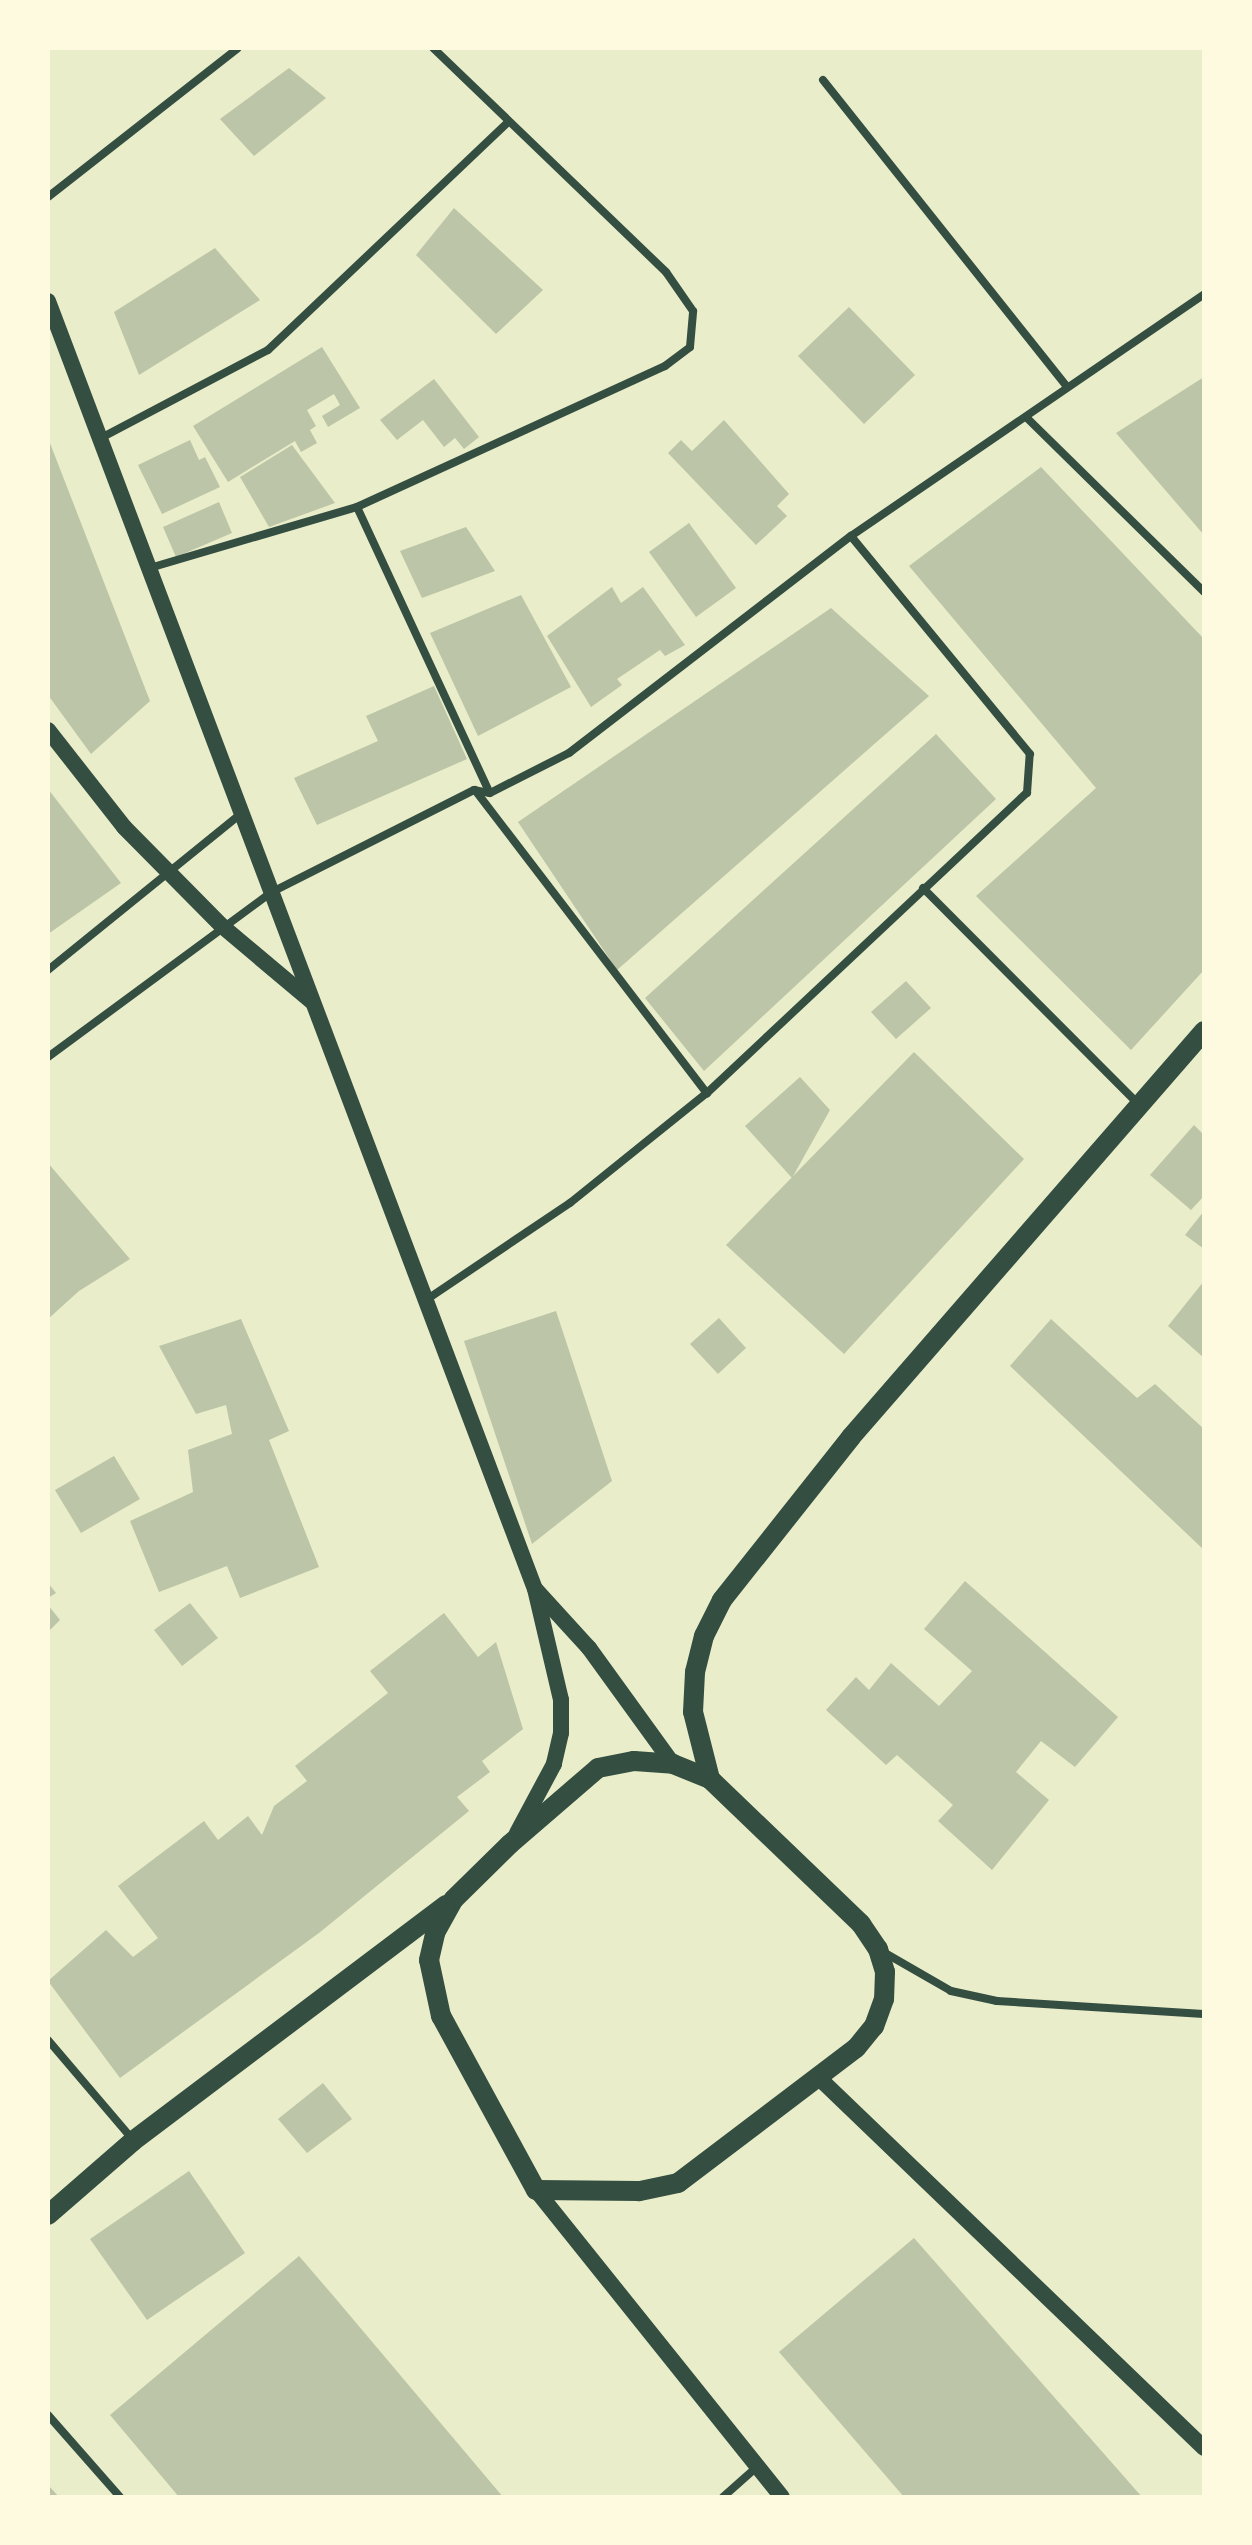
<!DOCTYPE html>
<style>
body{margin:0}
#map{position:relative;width:1252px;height:2545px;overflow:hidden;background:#e9edc9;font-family:Mulish,sans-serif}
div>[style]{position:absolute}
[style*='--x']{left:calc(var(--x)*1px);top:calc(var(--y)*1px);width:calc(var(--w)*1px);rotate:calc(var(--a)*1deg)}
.building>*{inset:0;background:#bcc5a7}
.minor>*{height:8px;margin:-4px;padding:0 4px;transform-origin:4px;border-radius:4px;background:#344e41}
.secondary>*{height:16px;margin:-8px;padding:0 8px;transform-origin:8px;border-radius:8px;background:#344e41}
.primary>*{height:20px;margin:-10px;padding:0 10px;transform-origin:10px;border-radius:10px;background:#344e41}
span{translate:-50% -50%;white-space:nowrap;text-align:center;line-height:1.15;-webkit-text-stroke:6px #fefae0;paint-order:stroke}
.frame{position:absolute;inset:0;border:50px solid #fefae0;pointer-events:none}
</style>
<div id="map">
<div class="building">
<i style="clip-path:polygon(289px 68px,326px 98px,254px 156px,220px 119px)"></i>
<i style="clip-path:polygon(454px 208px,543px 290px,496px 334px,416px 255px)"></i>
<i style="clip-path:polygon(215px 248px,260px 300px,139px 375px,114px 312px)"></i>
<i style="clip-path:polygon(849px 307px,915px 375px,864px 424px,798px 356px)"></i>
<i style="clip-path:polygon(322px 347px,360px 408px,328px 427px,322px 416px,340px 405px,334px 394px,307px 410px,316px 426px,310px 430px,317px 443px,301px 452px,295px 441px,228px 482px,193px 426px)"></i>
<i style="clip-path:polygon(1204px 377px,1204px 535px,1116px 433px)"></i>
<i style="clip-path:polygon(434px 379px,479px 437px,464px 449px,455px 438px,444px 447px,423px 420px,397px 440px,380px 420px)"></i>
<i style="clip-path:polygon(724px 420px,789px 494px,777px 506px,787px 516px,756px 545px,668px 453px,681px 440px,692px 451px)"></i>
<i style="clip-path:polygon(48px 438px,150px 701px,91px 754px,48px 695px)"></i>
<i style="clip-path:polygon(190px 440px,199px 460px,205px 457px,220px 487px,162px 514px,138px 465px)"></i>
<i style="clip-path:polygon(292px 445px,335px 503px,269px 527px,240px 477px)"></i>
<i style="clip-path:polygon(1041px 467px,1204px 639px,1204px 970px,1131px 1050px,976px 896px,1096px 788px,909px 566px)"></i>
<i style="clip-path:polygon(219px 502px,232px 533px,176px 557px,163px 527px)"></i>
<i style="clip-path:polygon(689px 523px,736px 588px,696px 617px,649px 552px)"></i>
<i style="clip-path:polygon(466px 527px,495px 571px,422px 598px,400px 551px)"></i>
<i style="clip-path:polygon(612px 587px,621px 603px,643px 587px,685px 645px,665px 656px,660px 650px,617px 679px,622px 685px,591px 707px,547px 636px)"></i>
<i style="clip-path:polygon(521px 595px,571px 687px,478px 736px,430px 633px)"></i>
<i style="clip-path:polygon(831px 608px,929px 696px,617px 970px,518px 822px)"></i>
<i style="clip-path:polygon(434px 686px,467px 759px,317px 825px,294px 778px,378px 741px,366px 716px)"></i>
<i style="clip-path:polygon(936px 734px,996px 799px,704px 1071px,645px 998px)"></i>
<i style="clip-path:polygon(48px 789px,121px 883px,48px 934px)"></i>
<i style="clip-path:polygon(906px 981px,931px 1008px,896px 1039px,871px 1012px)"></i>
<i style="clip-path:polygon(914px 1052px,1024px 1159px,844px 1354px,726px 1245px)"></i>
<i style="clip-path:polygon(800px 1077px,830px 1110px,792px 1178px,745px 1126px)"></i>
<i style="clip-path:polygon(1194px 1125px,1204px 1135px,1204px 1196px,1191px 1210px,1150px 1175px)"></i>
<i style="clip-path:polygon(48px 1163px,130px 1259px,79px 1291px,48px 1319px)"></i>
<i style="clip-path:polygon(1204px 1211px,1204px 1249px,1185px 1235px)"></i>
<i style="clip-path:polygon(1204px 1281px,1204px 1358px,1168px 1326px)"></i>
<i style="clip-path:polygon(556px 1311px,612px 1481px,532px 1544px,464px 1341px)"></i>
<i style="clip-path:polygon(719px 1318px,746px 1348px,718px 1374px,690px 1344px)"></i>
<i style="clip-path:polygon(241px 1319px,289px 1431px,269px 1440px,319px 1567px,240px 1598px,227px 1566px,159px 1592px,130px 1521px,193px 1492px,188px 1450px,232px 1434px,226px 1405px,196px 1414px,159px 1346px)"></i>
<i style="clip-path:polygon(1051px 1319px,1137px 1398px,1155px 1384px,1204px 1429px,1204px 1550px,1010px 1366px)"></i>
<i style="clip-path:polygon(114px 1456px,140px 1499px,81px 1533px,55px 1490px)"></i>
<i style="clip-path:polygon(965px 1581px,1118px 1717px,1075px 1767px,1041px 1741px,1016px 1772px,1049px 1800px,992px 1870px,938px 1821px,953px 1805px,897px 1755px,886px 1765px,826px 1710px,856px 1677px,869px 1690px,891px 1663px,939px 1706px,972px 1671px,924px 1629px)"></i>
<i style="clip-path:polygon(48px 1583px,56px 1593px,48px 1598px)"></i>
<i style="clip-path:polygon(190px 1603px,218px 1638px,182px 1666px,154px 1630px)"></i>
<i style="clip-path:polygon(48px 1605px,60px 1620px,48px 1632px)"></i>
<i style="clip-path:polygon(444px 1613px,478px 1657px,496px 1642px,523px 1729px,482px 1761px,490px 1772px,457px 1797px,469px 1811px,319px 1933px,120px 2078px,48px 1981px,106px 1930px,133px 1957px,158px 1938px,118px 1886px,204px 1821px,218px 1840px,248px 1816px,262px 1835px,274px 1806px,307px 1781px,295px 1766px,388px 1693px,370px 1671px)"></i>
<i style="clip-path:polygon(323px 2083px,352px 2119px,307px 2153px,278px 2119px)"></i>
<i style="clip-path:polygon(189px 2171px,245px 2253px,147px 2320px,90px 2239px)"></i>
<i style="clip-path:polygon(914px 2238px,1142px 2497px,904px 2497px,779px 2352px)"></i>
<i style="clip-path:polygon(299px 2256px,336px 2299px,503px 2497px,179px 2497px,110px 2415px)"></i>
<i style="clip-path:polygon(48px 2485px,59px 2497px,48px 2497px)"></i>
</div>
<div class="minor">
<i style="--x:823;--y:80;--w:391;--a:51.5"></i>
<i style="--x:48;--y:197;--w:241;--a:-38.1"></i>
<i style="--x:1026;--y:417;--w:250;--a:44.5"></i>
<i style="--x:99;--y:439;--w:191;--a:-27.8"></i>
<i style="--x:268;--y:350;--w:332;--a:-43.5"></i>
<i style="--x:357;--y:507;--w:315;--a:65.1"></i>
<i style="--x:153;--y:567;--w:213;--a:-16.4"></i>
<i style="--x:357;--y:507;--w:339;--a:-24.6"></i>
<i style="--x:665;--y:366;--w:31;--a:-37"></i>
<i style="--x:690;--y:347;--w:36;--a:-85"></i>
<i style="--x:693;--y:311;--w:47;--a:-124.7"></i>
<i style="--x:666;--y:272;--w:323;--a:-136.1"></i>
<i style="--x:475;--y:790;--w:382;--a:52.6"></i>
<i style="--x:923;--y:888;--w:308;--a:45.1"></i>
<i style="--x:48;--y:970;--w:250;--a:-39"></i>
<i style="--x:48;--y:1057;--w:278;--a:-36.4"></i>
<i style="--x:272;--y:892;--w:226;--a:-26.8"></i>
<i style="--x:474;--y:790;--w:16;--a:11"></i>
<i style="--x:490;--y:793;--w:89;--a:-26.9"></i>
<i style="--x:569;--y:753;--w:356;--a:-37.6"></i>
<i style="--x:851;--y:536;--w:428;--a:-34.4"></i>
<i style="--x:426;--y:1300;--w:174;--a:-34"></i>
<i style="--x:570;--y:1203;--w:176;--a:-38.8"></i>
<i style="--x:707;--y:1093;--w:439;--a:-43.2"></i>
<i style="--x:1027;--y:793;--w:39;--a:-86"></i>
<i style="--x:1030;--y:754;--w:282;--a:-129.4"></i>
<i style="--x:885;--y:1953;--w:76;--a:29.9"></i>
<i style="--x:951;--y:1991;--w:47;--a:12.3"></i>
<i style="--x:997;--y:2001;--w:207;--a:3.6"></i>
<i style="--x:48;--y:2040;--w:131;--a:49.6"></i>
<i style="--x:48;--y:2415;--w:109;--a:48.7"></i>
<i style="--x:723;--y:2497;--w:47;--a:-41.5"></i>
</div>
<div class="secondary">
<i style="--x:48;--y:301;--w:1377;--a:69.29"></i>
<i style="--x:535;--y:1589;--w:114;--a:76.8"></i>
<i style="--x:561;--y:1700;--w:33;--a:90"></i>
<i style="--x:561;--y:1733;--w:32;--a:103"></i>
<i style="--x:554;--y:1764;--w:78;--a:118.2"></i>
<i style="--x:48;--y:730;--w:123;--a:51.9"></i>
<i style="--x:124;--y:827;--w:139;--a:45.3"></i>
<i style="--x:222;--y:926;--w:116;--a:40.1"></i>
<i style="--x:536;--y:1590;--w:79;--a:47.6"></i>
<i style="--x:589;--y:1648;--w:143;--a:54.1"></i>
<i style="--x:818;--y:2077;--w:535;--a:43.86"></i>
<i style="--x:536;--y:2190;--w:393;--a:51.3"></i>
</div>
<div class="primary">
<i style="--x:634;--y:1761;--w:39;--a:4"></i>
<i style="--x:673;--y:1764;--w:40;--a:22"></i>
<i style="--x:710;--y:1779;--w:209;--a:43.8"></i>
<i style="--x:861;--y:1924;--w:30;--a:56"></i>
<i style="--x:878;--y:1949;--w:24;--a:73"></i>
<i style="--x:885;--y:1972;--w:27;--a:92"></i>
<i style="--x:884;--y:1999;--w:29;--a:110"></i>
<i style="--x:874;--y:2026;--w:28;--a:129"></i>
<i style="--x:856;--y:2048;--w:223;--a:142.8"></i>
<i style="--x:678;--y:2183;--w:40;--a:168"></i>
<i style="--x:639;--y:2191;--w:103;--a:-179.4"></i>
<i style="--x:536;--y:2190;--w:198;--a:-118.6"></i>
<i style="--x:441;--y:2016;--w:57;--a:-102.1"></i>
<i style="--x:429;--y:1960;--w:28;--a:-77"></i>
<i style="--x:435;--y:1933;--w:38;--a:-61"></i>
<i style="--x:453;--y:1900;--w:80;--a:-44.5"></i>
<i style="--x:510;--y:1844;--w:116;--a:-40.8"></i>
<i style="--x:598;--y:1768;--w:37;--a:-11"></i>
<i style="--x:710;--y:1779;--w:69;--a:-104.2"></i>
<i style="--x:693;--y:1712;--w:40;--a:-87.1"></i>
<i style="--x:695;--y:1672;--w:37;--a:-76"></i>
<i style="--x:704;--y:1636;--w:40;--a:-63.4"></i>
<i style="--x:722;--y:1600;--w:208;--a:-51.6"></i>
<i style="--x:851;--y:1437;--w:538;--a:-48.99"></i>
<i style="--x:48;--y:2215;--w:113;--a:-41"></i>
<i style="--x:133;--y:2141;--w:392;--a:-37"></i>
</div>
<div class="frame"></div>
</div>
